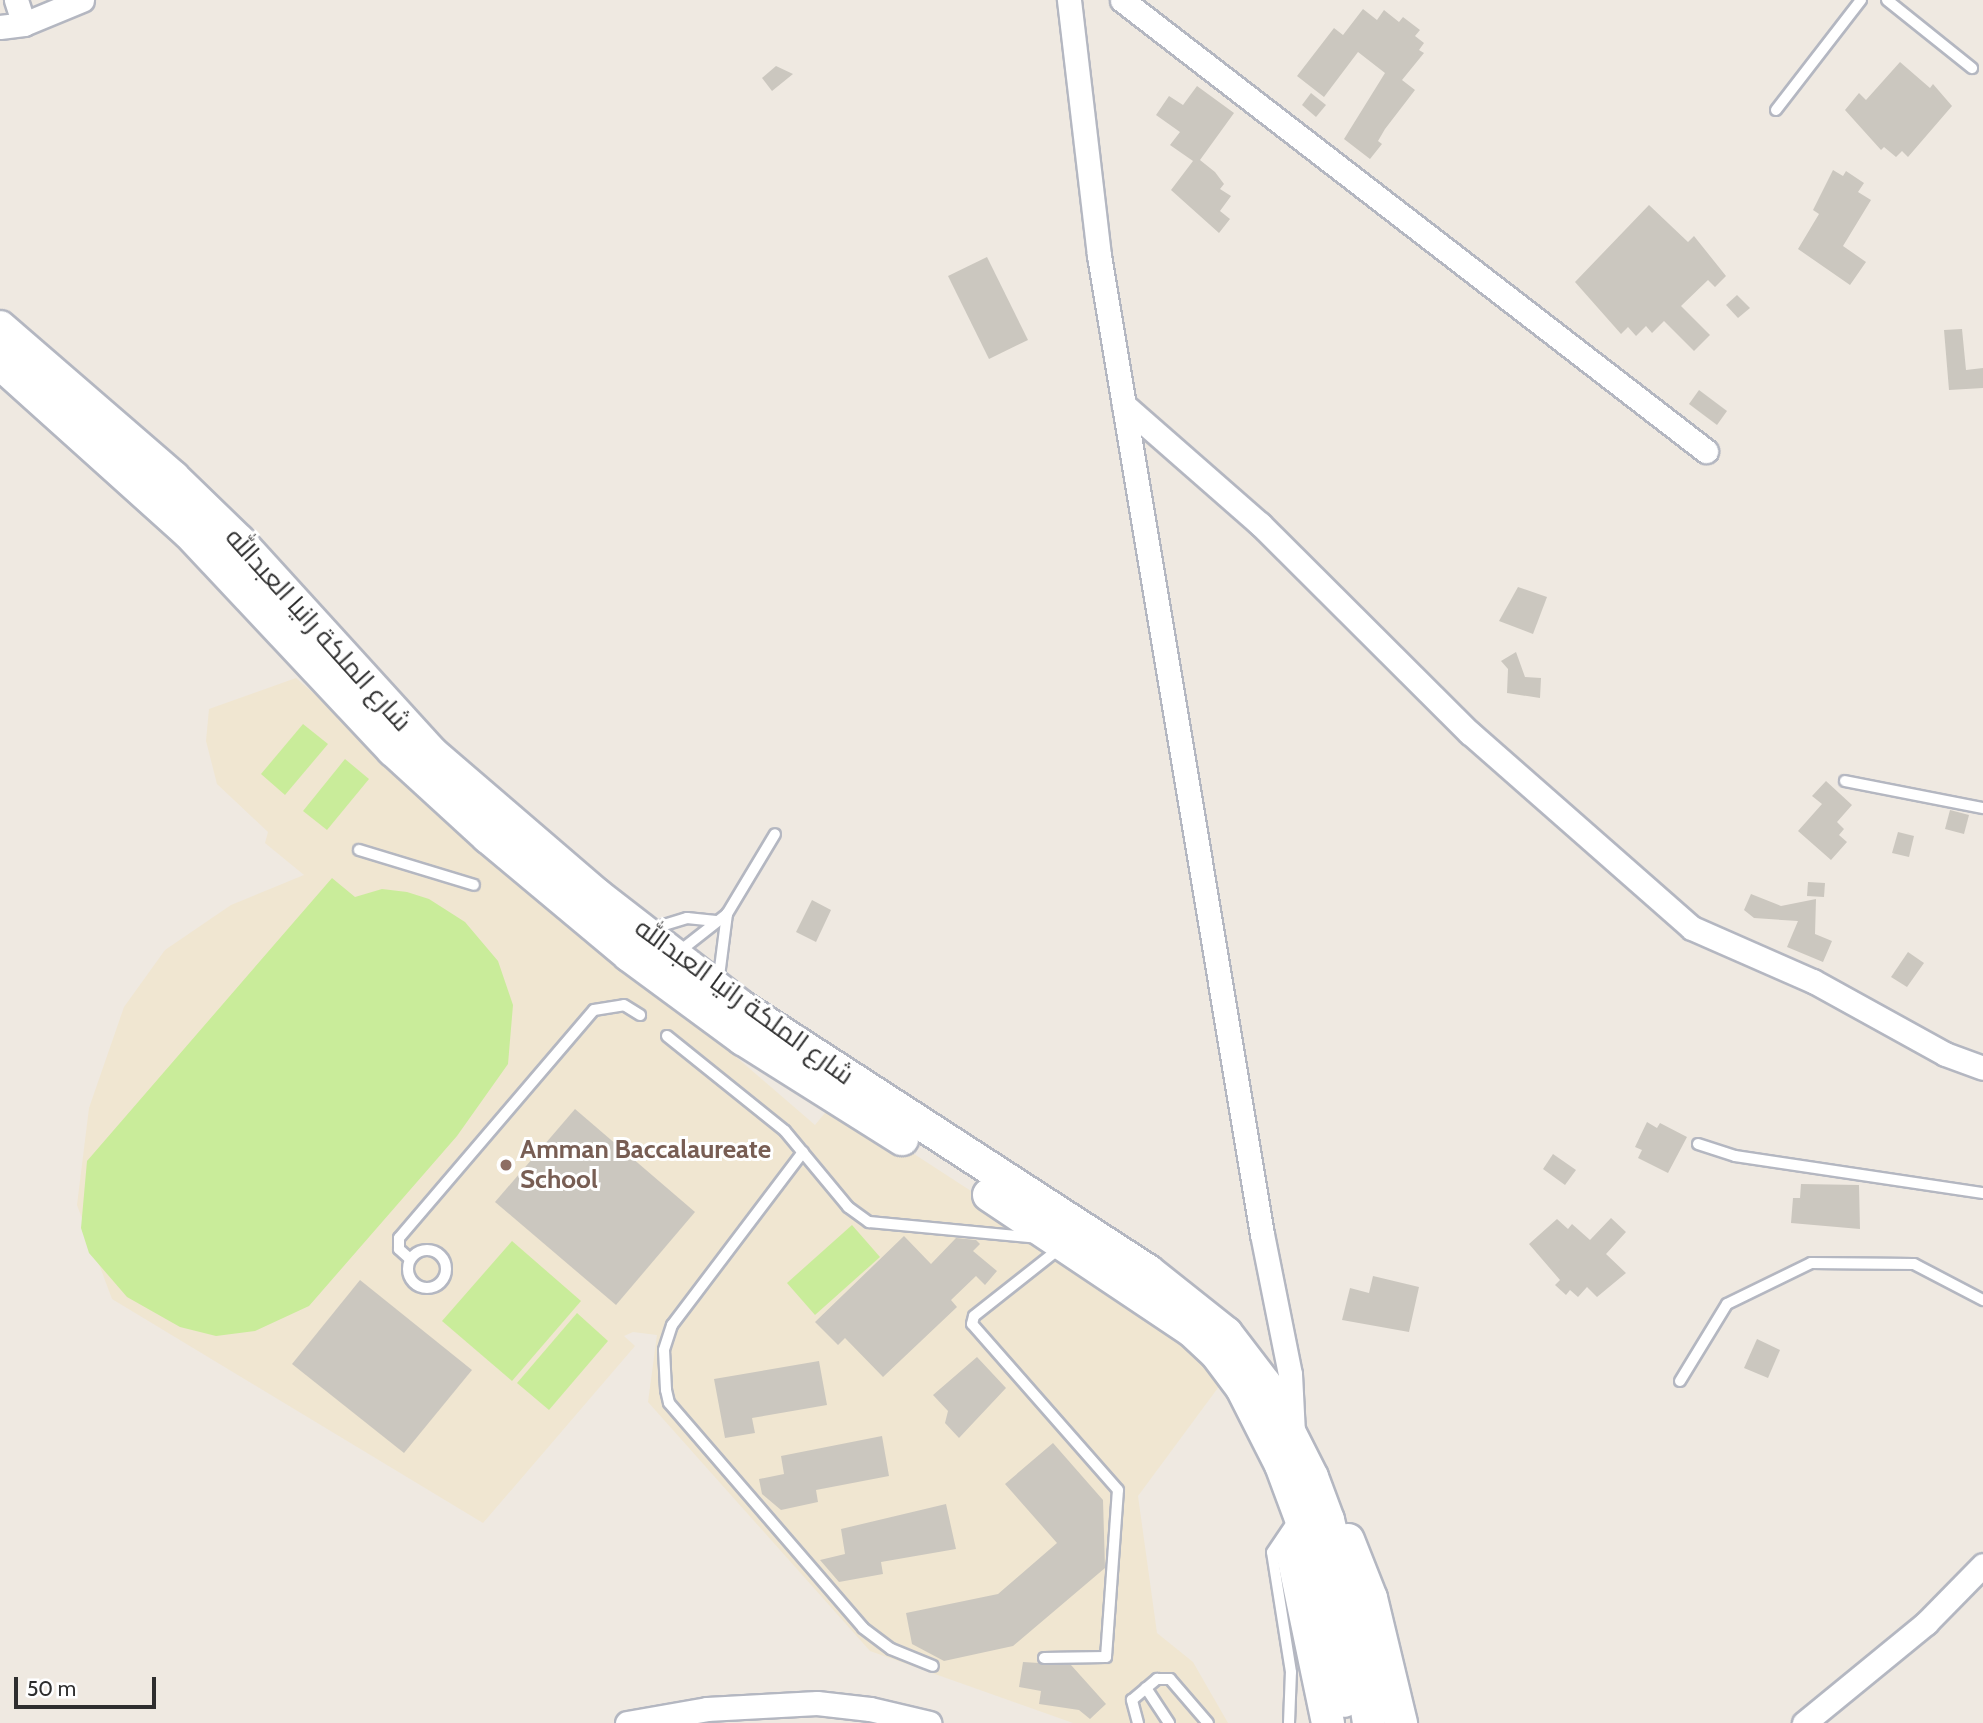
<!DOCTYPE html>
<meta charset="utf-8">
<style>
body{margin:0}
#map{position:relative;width:1983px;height:1723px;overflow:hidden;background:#efe9e1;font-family:Cabin,Cairo,sans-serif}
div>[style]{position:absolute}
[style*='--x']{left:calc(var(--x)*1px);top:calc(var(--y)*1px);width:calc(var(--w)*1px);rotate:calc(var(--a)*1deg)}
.education>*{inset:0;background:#f0e6d1}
.pitch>*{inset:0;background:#c9ec9a}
.building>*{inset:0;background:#cbc7bf}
.roads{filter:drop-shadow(2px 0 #b4b7c1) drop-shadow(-2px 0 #b4b7c1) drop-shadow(0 2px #b4b7c1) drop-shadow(0 -2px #b4b7c1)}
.service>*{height:10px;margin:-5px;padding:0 5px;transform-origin:5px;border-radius:5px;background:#fff}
.service>.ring{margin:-5px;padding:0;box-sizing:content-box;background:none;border:10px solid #fff;border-radius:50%}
.minor>*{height:23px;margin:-11.5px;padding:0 11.5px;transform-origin:11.5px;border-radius:11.5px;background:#fff}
.secondary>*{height:32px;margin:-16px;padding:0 16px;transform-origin:16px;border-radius:16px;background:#fff}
.dots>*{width:19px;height:19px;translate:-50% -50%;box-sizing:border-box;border:4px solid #fff;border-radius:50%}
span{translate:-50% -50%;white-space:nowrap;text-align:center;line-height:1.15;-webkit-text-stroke:6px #fff;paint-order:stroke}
.street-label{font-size:26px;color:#2e2e2e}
.education-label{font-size:26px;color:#785e54;font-weight:700}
.left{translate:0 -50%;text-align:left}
.scale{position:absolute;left:14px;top:1677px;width:142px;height:32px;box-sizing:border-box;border:4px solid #2e2e2e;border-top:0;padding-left:9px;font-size:21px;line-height:24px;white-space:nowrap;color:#2e2e2e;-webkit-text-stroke:5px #fff;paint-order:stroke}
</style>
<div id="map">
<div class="education">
<i style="clip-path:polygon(296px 678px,815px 1125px,834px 1102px,1211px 1347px,1226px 1377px,1138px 1496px,1157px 1633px,1193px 1662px,1228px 1723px,1073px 1723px,870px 1651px,648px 1402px,657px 1335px,633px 1332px,624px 1336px,635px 1346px,483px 1523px,112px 1299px,77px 1205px,89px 1108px,124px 1007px,165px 950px,231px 905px,304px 875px,265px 843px,268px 832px,217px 784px,206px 741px,209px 709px)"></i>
</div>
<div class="pitch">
<i style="clip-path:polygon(303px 724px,328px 744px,285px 795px,261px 774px)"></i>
<i style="clip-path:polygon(345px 759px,369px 779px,327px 830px,303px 811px)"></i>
<i style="clip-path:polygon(332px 878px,355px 897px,382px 889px,407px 892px,429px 899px,465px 922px,498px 961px,513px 1005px,508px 1064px,457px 1136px,309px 1306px,255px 1331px,216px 1336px,180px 1327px,127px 1297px,89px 1253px,81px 1228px,87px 1161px)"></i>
<i style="clip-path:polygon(852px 1225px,880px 1257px,815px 1315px,787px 1283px)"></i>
<i style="clip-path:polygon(512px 1241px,581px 1301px,512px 1381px,442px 1321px)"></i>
<i style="clip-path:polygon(577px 1313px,608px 1341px,549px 1410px,517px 1383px)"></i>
</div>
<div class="building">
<i style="clip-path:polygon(1363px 9px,1377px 20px,1384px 10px,1399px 22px,1403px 17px,1420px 30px,1415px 36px,1424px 43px,1419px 50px,1424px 53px,1402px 80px,1415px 90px,1385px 129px,1378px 141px,1382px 144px,1370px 159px,1344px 139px,1385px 73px,1358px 52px,1324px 97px,1297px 76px,1334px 28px,1343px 35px)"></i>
<i style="clip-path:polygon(1900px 62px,1930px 88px,1933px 84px,1952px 106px,1908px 157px,1902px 151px,1896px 157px,1884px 147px,1881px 150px,1845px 110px,1859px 93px,1866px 100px)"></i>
<i style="clip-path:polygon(776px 66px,793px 74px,772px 91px,762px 78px)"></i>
<i style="clip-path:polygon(1197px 86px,1234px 113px,1200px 160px,1215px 172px,1224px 184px,1220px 189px,1231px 196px,1220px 211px,1230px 219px,1219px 233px,1171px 190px,1193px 161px,1170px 145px,1180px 132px,1156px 115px,1169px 96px,1183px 105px)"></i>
<i style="clip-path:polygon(1311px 93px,1326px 105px,1316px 117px,1302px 105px)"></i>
<i style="clip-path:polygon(1833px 170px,1843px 176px,1846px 171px,1864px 183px,1858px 192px,1871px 200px,1843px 246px,1866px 262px,1850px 285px,1798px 249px,1819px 214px,1813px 210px)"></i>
<i style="clip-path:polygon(1649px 205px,1688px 242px,1694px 236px,1726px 276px,1715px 287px,1708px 280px,1681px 306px,1710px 335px,1694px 351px,1664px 321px,1652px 333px,1646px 326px,1636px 336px,1628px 327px,1621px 334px,1575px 282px)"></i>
<i style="clip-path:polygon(987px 257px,1028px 340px,989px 359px,948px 276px)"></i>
<i style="clip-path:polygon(1737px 295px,1750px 308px,1738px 318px,1726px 305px)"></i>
<i style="clip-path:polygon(1962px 329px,1966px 370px,1983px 368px,1983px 388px,1949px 390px,1944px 330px)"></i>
<i style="clip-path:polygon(1699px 390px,1727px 411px,1717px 425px,1689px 404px)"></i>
<i style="clip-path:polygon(1518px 587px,1547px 597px,1533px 634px,1499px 621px)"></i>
<i style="clip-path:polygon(1516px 652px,1525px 677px,1541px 678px,1540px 698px,1507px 693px,1508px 669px,1501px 661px)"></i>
<i style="clip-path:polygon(1826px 781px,1852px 805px,1837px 822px,1844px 829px,1839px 835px,1847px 842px,1831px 860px,1798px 831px,1822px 804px,1812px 796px)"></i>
<i style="clip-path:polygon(1950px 810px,1969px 815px,1964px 834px,1945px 829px)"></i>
<i style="clip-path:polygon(1898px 832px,1914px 836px,1909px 857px,1892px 853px)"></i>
<i style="clip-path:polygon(1808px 882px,1825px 883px,1824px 897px,1807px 896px)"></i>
<i style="clip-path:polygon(1751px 894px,1781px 906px,1816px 899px,1815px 934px,1832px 941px,1823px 962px,1787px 947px,1798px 921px,1754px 918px,1744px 910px)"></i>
<i style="clip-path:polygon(812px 900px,831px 910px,816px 942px,796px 932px)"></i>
<i style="clip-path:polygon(1908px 952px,1924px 963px,1907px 987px,1891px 977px)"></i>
<i style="clip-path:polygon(575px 1109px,695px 1212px,616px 1305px,495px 1202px)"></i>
<i style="clip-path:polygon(1647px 1122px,1657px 1128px,1660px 1123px,1687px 1137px,1668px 1173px,1638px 1158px,1642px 1150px,1635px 1147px)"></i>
<i style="clip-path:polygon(1553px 1154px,1576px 1170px,1565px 1185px,1543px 1169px)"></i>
<i style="clip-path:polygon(1801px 1184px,1859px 1185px,1860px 1229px,1791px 1223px,1793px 1198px,1800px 1198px)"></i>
<i style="clip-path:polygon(1611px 1218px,1626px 1232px,1606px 1254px,1626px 1273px,1597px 1297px,1587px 1287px,1578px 1297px,1570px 1290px,1566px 1295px,1555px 1285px,1560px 1280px,1529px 1244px,1557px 1219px,1568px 1229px,1572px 1224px,1590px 1240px)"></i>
<i style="clip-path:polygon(904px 1236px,931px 1264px,956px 1238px,976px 1240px,980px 1244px,973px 1251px,997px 1271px,985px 1285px,976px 1276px,951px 1300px,957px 1307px,883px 1377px,845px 1338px,838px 1345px,815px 1322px)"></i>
<i style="clip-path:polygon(1373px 1276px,1419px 1287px,1409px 1332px,1342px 1320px,1350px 1288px,1369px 1293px)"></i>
<i style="clip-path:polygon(360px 1280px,472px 1370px,404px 1453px,292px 1364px)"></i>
<i style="clip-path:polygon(1757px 1339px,1780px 1350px,1768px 1378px,1744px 1368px)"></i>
<i style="clip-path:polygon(977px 1357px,1006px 1388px,959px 1438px,945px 1423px,948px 1411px,933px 1395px)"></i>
<i style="clip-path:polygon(819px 1361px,827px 1405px,752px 1418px,755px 1433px,725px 1438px,714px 1379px)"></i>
<i style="clip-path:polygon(882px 1436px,889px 1476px,816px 1490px,818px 1502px,781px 1510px,762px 1494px,759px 1479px,784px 1474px,781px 1456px)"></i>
<i style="clip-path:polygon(1053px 1443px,1103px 1500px,1105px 1568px,1013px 1646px,944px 1661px,912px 1644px,906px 1613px,998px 1594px,1057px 1543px,1005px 1484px)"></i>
<i style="clip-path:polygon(946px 1504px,956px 1549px,881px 1562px,883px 1574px,839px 1582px,820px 1560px,845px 1554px,841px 1529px)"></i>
<i style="clip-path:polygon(1023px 1662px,1071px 1665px,1106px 1704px,1090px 1719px,1079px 1710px,1039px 1704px,1041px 1691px,1019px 1687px)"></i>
</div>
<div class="roads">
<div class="service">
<i style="--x:1887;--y:0;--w:109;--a:38.7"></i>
<i style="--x:1776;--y:110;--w:139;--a:-52.3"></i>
<i style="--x:1845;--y:781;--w:141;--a:11.1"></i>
<i style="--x:359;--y:850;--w:120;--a:16.9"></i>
<i style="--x:651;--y:929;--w:38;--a:-17"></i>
<i style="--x:687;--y:918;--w:29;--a:6"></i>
<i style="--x:676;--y:954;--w:65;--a:-38.1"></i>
<i style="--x:727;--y:914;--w:93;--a:-59"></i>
<i style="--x:718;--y:984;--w:71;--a:-82.7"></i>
<i style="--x:667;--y:1036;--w:151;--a:38.8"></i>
<i style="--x:785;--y:1131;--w:99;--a:50.3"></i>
<i style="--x:848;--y:1207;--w:26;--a:36"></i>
<i style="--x:869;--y:1222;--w:169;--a:5.4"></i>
<i style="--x:1698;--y:1144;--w:39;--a:18"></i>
<i style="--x:1735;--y:1156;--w:251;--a:8.5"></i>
<i style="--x:803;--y:1152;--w:217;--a:127.1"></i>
<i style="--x:672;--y:1325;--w:26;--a:108"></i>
<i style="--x:664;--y:1350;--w:40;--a:87.1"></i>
<i style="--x:666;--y:1390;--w:13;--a:77"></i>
<i style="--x:669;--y:1403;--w:297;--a:49.2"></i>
<i style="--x:863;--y:1628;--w:35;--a:37"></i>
<i style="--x:891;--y:1649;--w:45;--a:22"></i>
<i class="ring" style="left:408px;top:1250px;width:28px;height:28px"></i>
<i style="--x:410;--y:1259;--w:15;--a:-138"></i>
<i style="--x:399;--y:1249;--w:11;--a:-90"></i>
<i style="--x:399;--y:1238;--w:300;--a:-49.5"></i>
<i style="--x:594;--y:1010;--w:30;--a:-9"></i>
<i style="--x:624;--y:1005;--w:19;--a:32"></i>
<i style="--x:1680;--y:1381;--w:90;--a:-58.6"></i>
<i style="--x:1727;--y:1304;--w:93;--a:-26"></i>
<i style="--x:1811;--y:1263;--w:103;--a:0.6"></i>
<i style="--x:1914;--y:1264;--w:78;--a:27.6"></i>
<i style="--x:1044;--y:1658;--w:62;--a:-0.9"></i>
<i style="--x:1106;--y:1657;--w:167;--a:-85.9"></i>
<i style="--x:1118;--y:1490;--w:221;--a:-131.3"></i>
<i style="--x:972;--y:1324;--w:8;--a:-76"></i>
<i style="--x:974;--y:1316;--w:110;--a:-38.3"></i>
<i style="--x:1146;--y:1688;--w:42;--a:56.7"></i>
<i style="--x:1138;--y:1723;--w:24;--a:-105"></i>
<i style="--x:1132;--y:1700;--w:33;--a:-40"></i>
<i style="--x:1157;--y:1679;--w:13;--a:0"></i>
<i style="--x:1170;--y:1679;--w:58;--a:49.2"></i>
<i style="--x:1289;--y:1723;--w:51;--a:-87.8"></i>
<i style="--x:1291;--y:1672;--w:121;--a:-99"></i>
<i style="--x:1272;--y:1552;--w:32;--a:-56"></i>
</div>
<div class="minor">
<i style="--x:16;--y:0;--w:25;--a:72"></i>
<i style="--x:1069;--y:0;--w:257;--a:83.3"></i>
<i style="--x:1099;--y:255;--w:992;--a:80.55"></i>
<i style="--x:1262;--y:1234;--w:143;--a:78.7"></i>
<i style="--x:1290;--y:1374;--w:59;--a:87.1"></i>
<i style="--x:1122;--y:0;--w:738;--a:37.68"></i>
<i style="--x:0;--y:27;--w:24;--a:-7"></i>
<i style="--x:24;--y:24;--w:63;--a:-22.5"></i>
<i style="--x:1124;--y:405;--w:181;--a:41.2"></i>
<i style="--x:1260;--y:524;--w:296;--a:44.9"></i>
<i style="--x:1470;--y:733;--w:295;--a:41.3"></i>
<i style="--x:1692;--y:928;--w:132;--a:23.7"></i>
<i style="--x:1813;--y:981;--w:151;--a:28.9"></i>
<i style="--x:1945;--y:1054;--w:40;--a:20.2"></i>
<i style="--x:627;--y:1723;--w:81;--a:-9.9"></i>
<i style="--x:707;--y:1709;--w:110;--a:-3.1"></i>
<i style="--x:817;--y:1703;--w:53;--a:6.5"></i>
<i style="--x:870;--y:1709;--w:61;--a:13.3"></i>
<i style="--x:1804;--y:1723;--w:158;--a:-39.3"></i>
<i style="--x:1926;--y:1623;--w:81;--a:-45.5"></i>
</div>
<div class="secondary">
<i style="--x:0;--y:327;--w:229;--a:40.9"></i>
<i style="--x:173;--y:477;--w:92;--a:44.1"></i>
<i style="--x:239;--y:541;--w:287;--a:47.7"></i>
<i style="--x:432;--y:753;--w:218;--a:40.7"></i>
<i style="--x:597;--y:895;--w:181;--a:37.8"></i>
<i style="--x:740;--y:1006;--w:487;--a:33"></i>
<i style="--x:1148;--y:1271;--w:100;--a:38.5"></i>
<i style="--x:1226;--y:1333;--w:64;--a:52.6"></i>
<i style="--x:1265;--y:1384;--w:104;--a:63.2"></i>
<i style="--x:1312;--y:1477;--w:46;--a:69.6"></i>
<i style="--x:1328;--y:1520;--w:111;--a:76.5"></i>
<i style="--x:1354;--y:1628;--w:96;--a:81"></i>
<i style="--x:0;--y:363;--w:254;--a:42"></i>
<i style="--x:189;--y:533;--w:298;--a:46.8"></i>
<i style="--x:393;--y:750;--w:129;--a:42.5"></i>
<i style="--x:488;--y:837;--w:184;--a:39.9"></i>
<i style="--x:629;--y:955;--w:142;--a:36.4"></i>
<i style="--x:743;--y:1039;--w:188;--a:32.2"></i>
<i style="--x:989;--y:1195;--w:243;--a:33.8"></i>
<i style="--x:1191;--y:1330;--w:33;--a:43"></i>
<i style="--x:1215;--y:1352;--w:45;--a:53.1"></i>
<i style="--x:1242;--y:1388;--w:86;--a:63.1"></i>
<i style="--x:1281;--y:1465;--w:92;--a:69.6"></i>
<i style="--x:1313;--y:1551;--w:153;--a:78.3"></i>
<i style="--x:1348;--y:1540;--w:62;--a:68.4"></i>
<i style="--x:1371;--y:1598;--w:129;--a:76.5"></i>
<i style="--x:1291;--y:1546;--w:181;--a:78.2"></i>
</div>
</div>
<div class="dots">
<i style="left:506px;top:1165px;background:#8d6e63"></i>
</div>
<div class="street-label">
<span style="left:318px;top:630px;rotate:48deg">شارع الملكة رانيا العبدالله</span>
<span style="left:744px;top:1002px;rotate:36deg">شارع الملكة رانيا العبدالله</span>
</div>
<div class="education-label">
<span class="left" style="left:520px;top:1165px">Amman Baccalaureate<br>School</span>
</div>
<div class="scale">50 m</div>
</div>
